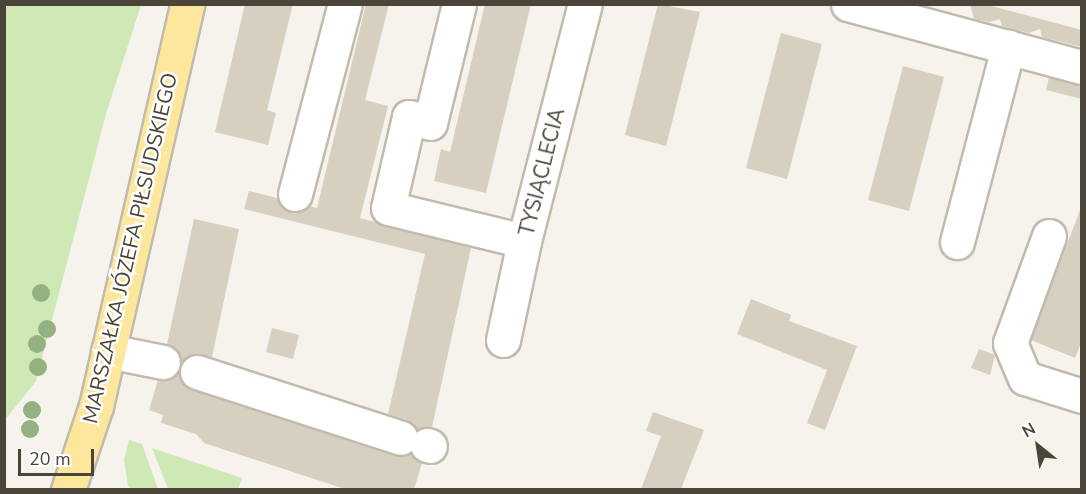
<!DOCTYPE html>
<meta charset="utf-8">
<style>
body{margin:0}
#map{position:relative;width:1086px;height:494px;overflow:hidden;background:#f5f3eb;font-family:"Nunito Sans",sans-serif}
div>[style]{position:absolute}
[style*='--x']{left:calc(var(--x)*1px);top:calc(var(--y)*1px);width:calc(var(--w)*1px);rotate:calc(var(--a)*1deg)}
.green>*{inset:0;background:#cee9b5}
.building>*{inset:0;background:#d7cfc0}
.roads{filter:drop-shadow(2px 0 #c1bbad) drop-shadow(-2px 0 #c1bbad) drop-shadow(0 2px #c1bbad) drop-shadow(0 -2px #c1bbad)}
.minor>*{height:33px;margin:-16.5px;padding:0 16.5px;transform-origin:16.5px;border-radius:16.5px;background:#fff}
.major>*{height:33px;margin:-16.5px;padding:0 16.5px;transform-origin:16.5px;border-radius:16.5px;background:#fde79c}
.trees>*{width:18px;height:18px;margin:-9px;border-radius:50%;background:#94b281}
span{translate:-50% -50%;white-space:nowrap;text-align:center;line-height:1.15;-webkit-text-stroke:5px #fff;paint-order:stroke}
.street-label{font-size:21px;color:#4a4439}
.frame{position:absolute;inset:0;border:6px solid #4a4439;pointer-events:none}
.north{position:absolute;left:1008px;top:416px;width:60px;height:60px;-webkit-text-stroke:4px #fff;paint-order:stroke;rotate:330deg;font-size:16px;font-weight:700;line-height:24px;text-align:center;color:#4a4439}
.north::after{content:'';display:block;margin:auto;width:21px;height:27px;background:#4a4439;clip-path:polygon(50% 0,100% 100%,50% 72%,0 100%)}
.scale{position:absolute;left:18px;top:449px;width:76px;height:27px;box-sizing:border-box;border:3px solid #4a4439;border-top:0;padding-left:8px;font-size:18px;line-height:21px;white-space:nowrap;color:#4a4439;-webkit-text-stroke:4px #fff;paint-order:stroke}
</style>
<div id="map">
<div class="green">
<i style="clip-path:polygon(5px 4px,141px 5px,106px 114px,36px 381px,5px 420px)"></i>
<i style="clip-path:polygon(129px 440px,142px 444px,158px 489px,131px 489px,128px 486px,124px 460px)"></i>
<i style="clip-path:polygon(152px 448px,242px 478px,238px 489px,168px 489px)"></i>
</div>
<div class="building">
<i style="clip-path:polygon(245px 4px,293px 4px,267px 110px,276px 113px,268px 145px,215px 132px)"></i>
<i style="clip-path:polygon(366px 4px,389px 4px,365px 100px,388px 106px,360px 218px,471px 248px,432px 427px,417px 430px,407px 420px,388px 414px,425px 254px,244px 209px,249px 191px,277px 198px,281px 207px,291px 212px,309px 206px,317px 208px)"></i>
<i style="clip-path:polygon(485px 4px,531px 4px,486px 193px,434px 181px,441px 149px,450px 152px)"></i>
<i style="clip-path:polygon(658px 4px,700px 12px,666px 146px,625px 135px)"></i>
<i style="clip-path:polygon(970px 4px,984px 4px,1082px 30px,1082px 47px,1042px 37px,1040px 29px,1029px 33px,1002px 26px,1000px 19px,989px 22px,974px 19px)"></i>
<i style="clip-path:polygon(781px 33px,822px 44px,787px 179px,746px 168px)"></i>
<i style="clip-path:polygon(903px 66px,944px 77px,909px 211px,868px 200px)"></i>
<i style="clip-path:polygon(1049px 78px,1082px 85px,1082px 99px,1046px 90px)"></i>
<i style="clip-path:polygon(1080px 210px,1082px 340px,1075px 358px,1031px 340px)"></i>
<i style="clip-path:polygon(194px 219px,239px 229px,212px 357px,194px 354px,181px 363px,176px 348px,167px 344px)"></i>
<i style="clip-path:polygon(751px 299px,791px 315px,789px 321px,857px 346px,825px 430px,807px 423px,827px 370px,737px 334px)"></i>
<i style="clip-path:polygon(272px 328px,299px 335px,293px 359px,266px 352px)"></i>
<i style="clip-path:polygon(979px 349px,995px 355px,990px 375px,971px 368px)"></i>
<i style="clip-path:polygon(179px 371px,183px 384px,191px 390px,395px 456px,411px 453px,422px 463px,414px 489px,345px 489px,204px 443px,196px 434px,161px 423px,163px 415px,149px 410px,158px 380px,170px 380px)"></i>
<i style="clip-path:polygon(653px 412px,704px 430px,681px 489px,641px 489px,661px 436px,646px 431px)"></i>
</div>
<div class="roads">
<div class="minor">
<i style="--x:459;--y:4;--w:122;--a:103.7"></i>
<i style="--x:430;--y:123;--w:22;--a:-164"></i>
<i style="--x:409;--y:117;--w:93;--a:103"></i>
<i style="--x:388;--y:208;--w:140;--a:13.6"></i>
<i style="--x:848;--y:4;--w:242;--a:15.1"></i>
<i style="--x:295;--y:194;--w:196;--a:-75.3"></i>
<i style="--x:1049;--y:236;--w:114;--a:110"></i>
<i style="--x:1010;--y:343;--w:38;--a:67"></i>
<i style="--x:1025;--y:378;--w:60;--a:17.5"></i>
<i style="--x:957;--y:242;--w:202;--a:-75.3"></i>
<i style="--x:503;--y:340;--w:101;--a:-78"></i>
<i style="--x:524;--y:241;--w:245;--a:-75.6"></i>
<i style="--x:108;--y:351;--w:56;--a:11.3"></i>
<i style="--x:197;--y:372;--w:214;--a:17.9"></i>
<i style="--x:427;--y:445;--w:3;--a:18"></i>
</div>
<div class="major">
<i style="--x:68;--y:490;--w:89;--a:-71.6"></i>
<i style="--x:96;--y:406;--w:412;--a:-77.2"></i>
</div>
</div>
<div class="trees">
<i style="left:41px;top:293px"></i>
<i style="left:47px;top:329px"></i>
<i style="left:37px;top:344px"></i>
<i style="left:38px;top:367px"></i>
<i style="left:32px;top:410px"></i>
<i style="left:30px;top:429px"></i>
</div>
<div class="street-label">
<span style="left:542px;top:172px;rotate:-76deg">TYSIĄCLECIA</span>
<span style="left:130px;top:248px;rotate:-77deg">MARSZAŁKA JÓZEFA PIŁSUDSKIEGO</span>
</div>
<div class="frame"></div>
<div class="north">N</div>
<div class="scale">20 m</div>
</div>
